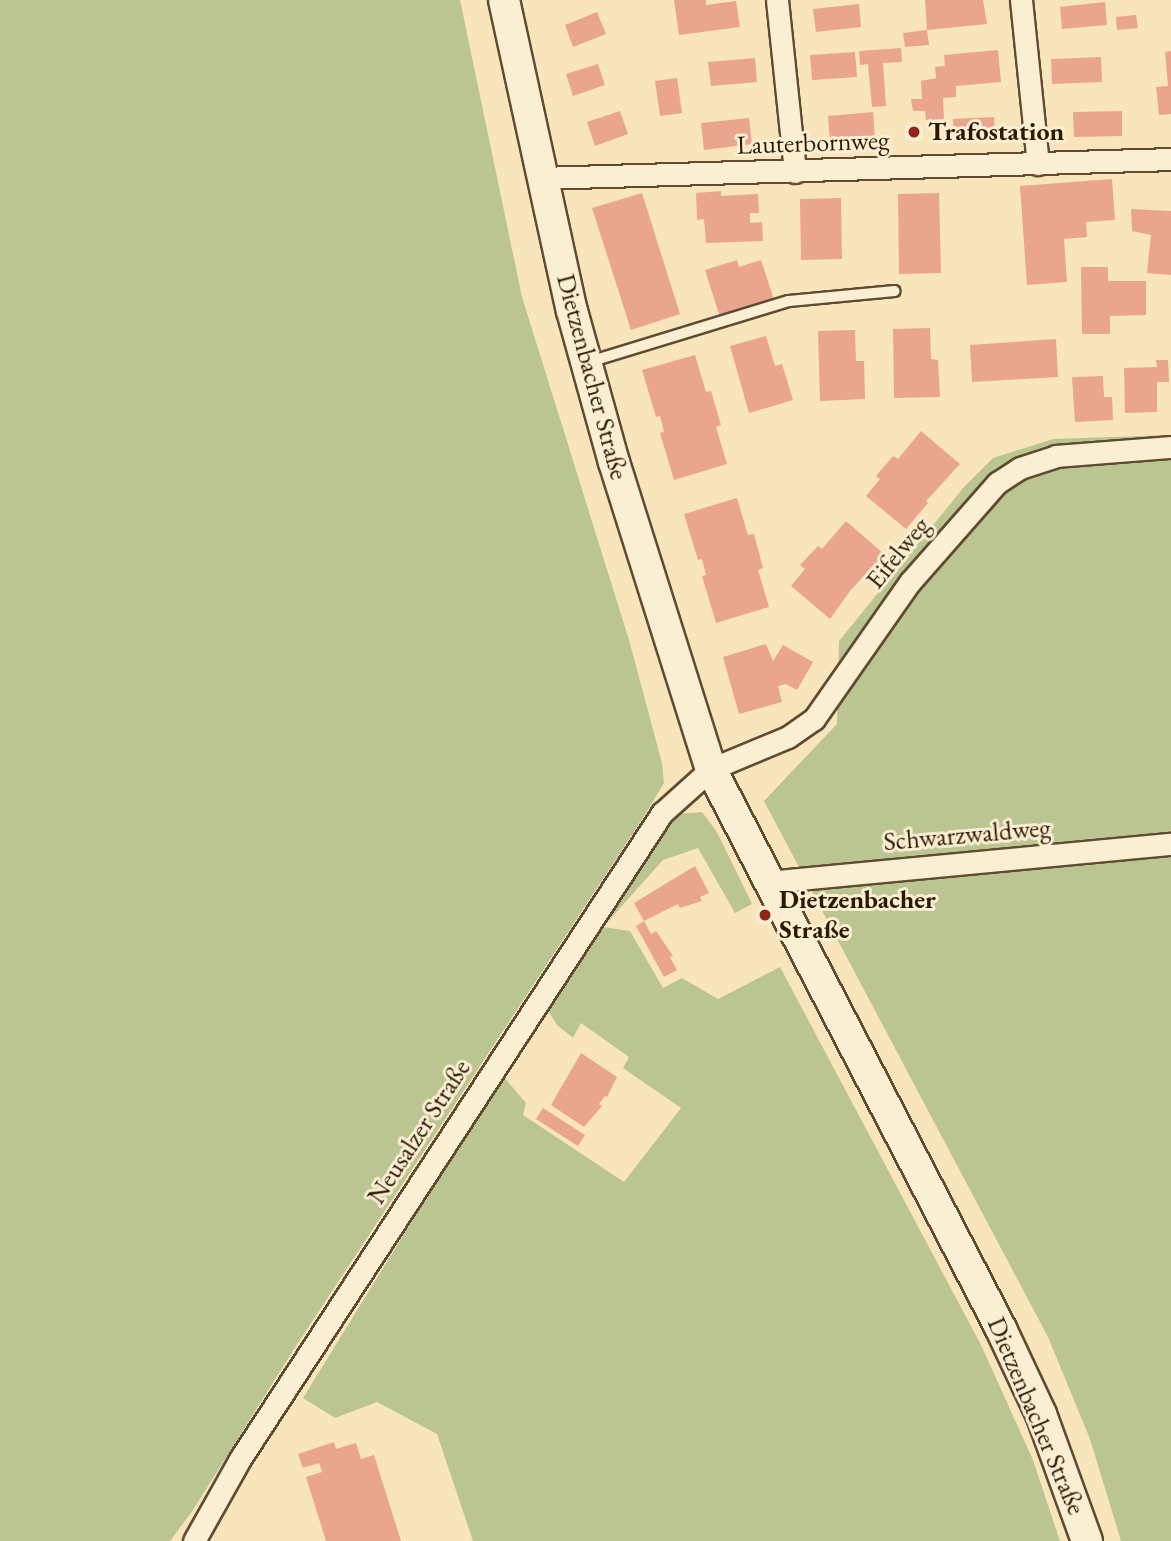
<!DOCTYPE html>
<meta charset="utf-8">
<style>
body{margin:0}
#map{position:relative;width:1171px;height:1541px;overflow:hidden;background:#f8e5bb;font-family:"EB Garamond",serif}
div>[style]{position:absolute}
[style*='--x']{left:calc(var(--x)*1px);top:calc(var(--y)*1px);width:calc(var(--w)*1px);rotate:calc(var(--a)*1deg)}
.green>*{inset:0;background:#bac592}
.building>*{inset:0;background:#e9a58d}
.roads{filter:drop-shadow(2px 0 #604b30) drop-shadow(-2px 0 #604b30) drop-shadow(0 2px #604b30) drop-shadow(0 -2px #604b30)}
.service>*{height:10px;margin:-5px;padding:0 5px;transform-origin:5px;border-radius:5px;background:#faeed3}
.minor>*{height:21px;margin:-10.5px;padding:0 10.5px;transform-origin:10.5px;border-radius:10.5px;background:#faeed3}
.secondary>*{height:30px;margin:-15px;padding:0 15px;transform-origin:15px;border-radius:15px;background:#faeed3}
.dots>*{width:19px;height:19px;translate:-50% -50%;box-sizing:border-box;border:4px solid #faeed3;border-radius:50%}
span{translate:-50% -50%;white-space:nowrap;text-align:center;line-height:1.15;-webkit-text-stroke:6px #faeed3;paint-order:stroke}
.poi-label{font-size:26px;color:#2e1802;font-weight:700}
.left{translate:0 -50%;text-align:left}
.street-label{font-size:26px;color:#2e1802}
</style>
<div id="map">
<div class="green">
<i style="clip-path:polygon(0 0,460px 0,522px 297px,629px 640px,662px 763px,664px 783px,641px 821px,296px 1346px,193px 1510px,170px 1541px,0 1541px)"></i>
<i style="clip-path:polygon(1171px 435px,1171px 1541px,1121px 1541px,1090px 1439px,1048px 1337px,764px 801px,837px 724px,839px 641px,964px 487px,993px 458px,1053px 439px)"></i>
<i style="clip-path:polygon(702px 812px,717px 832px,752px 904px,735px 913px,698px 848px,663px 860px,603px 927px,630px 931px,663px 988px,682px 978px,718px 999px,780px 967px,981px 1345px,1033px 1460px,1060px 1541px,473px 1541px,437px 1434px,377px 1402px,335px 1418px,303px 1398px,502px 1075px,526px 1103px,523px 1115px,624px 1182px,681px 1108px,623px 1068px,629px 1057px,581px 1023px,573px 1038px,557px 1025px,547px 1009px,628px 876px,635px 877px,657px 839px,677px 814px)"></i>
</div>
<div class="building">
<i style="clip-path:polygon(674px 0,706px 0,706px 5px,736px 1px,740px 27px,679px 35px)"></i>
<i style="clip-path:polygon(925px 0,983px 0,987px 24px,927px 30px)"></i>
<i style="clip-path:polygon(1105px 2px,1107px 25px,1062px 29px,1060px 7px)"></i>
<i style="clip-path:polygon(859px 4px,861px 27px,816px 32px,813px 9px)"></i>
<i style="clip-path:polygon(597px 12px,606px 34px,573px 47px,565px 25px)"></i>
<i style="clip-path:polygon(1136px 15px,1138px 28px,1117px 30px,1116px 17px)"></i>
<i style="clip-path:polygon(927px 30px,929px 45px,905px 47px,903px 33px)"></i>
<i style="clip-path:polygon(901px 48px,902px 62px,883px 63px,886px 106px,872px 107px,868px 64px,860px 65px,859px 51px)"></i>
<i style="clip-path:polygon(998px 50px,1001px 82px,956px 86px,956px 97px,943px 98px,944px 119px,926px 120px,925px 111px,913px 111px,911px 99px,922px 99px,921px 81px,936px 78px,935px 67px,945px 66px,944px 55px)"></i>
<i style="clip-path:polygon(1171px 51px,1171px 114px,1159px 115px,1156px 87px,1168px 86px,1165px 52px)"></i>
<i style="clip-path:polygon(855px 52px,857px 77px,812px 80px,810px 55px)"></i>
<i style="clip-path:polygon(1101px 57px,1102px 82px,1052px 84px,1051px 59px)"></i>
<i style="clip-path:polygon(755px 58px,757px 82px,711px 86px,708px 62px)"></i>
<i style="clip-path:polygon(598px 64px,605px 85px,573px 96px,566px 74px)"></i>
<i style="clip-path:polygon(677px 78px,682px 113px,660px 116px,655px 81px)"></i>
<i style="clip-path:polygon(620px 111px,628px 134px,595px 146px,587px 122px)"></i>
<i style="clip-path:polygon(1122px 111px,1122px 136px,1074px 137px,1073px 112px)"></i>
<i style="clip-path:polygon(873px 112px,875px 139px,830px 143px,828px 116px)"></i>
<i style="clip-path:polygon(994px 117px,995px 140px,954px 142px,953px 119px)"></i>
<i style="clip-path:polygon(749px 118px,752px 144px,704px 150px,701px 123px)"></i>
<i style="clip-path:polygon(918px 123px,919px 140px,910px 141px,909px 124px)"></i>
<i style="clip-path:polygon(1112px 179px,1115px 220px,1086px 222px,1087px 237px,1064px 239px,1067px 282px,1027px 285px,1020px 186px)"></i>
<i style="clip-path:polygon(721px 191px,721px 196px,758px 194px,759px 213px,750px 213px,750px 223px,762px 222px,763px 241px,706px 243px,704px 219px,697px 220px,696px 193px)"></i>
<i style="clip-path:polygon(642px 193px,680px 314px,631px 330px,592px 208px)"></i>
<i style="clip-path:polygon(939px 193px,941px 273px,899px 274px,898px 194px)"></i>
<i style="clip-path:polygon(841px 198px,842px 259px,801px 260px,800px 199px)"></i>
<i style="clip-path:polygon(1131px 209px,1171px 211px,1171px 275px,1147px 273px,1151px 235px,1132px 231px)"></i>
<i style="clip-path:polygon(737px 260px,739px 267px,761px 260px,774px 300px,720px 317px,705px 270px)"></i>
<i style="clip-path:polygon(1081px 267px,1108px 267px,1108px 281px,1146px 281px,1146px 315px,1110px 316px,1110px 334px,1082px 334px)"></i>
<i style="clip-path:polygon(930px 328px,931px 359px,938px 360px,940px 397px,894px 398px,893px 329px)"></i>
<i style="clip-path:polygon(855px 330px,856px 361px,864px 361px,865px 399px,820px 401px,818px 331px)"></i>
<i style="clip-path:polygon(766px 336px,775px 366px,782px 364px,793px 400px,749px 413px,730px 346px)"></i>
<i style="clip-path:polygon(1056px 339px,1058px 377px,972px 382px,970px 345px)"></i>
<i style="clip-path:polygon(695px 355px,706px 392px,711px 391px,721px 425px,716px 427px,727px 464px,674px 480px,660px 433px,664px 432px,660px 416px,656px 417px,642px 370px)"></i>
<i style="clip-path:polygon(1156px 360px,1168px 360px,1169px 382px,1157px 382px,1157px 412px,1125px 413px,1124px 368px,1157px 367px)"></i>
<i style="clip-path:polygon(1103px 376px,1104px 397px,1112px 397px,1113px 420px,1075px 422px,1072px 377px)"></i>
<i style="clip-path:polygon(921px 431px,960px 464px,926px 501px,928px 503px,906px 529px,866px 496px,880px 479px,876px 476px,893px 456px,898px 459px)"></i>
<i style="clip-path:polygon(737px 498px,748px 535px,754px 534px,763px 568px,758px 570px,769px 607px,716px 623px,702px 576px,706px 575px,702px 559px,698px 560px,684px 514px)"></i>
<i style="clip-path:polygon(846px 521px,884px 554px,850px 591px,830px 619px,791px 586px,805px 569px,800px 565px,818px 546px,822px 549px)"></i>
<i style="clip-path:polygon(766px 644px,773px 661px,783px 645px,813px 662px,797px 690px,786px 684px,778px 686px,782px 702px,739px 714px,723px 657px)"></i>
<i style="clip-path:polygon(695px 866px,709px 893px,700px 897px,702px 901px,680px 908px,678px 904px,644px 921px,651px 934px,656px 931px,673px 956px,670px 957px,677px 970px,664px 977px,636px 926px,644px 921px,634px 903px)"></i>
<i style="clip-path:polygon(581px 1053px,617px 1077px,607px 1097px,605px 1096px,599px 1104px,602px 1106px,584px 1127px,551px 1105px)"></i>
<i style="clip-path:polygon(543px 1108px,585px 1135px,578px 1146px,536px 1119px)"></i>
<i style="clip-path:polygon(334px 1442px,336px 1449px,356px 1443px,361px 1459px,374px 1455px,401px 1541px,326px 1541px,306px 1477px,322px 1472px,319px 1463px,303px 1468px,298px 1454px)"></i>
</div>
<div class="roads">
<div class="service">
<i style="--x:589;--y:362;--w:209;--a:-17"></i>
<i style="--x:789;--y:301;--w:106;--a:-5.4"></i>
</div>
<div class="minor">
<i style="--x:777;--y:0;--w:173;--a:84"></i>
<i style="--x:1021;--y:0;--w:165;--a:84.1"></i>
<i style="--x:540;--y:178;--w:631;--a:-1.72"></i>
<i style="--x:767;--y:882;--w:406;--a:-5.4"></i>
<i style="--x:194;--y:1541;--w:94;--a:-60.7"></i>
<i style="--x:240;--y:1459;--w:772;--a:-56.85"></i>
<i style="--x:662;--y:813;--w:66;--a:-41.9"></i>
<i style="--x:711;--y:769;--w:83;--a:-22.6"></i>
<i style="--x:788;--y:737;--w:32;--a:-35"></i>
<i style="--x:814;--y:719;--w:167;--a:-55"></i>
<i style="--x:910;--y:582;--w:132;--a:-48.7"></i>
<i style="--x:997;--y:483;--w:27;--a:-33"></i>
<i style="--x:1020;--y:468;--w:38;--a:-18"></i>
<i style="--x:1056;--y:456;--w:115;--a:-4.5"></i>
</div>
<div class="secondary">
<i style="--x:504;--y:0;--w:318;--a:77.7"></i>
<i style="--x:572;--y:311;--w:157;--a:74.5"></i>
<i style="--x:614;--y:462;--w:322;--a:72.5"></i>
<i style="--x:711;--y:769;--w:631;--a:62.62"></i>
<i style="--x:1001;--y:1329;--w:94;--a:64.8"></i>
<i style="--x:1041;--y:1414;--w:135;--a:70.1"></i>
</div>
</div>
<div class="dots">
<i style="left:914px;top:132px;background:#8f2418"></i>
<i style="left:765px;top:915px;background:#8f2418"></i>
</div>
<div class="poi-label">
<span class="left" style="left:928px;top:132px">Trafostation</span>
<span class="left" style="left:779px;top:915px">Dietzenbacher<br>Straße</span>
</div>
<div class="street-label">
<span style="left:813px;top:143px;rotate:-2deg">Lauterbornweg</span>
<span style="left:592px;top:377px;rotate:75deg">Dietzenbacher Straße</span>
<span style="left:898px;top:553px;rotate:-51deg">Eifelweg</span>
<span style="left:967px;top:835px;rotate:-5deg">Schwarzwaldweg</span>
<span style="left:419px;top:1132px;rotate:-57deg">Neusalzer Straße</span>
<span style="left:1036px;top:1416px;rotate:67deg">Dietzenbacher Straße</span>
</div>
</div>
